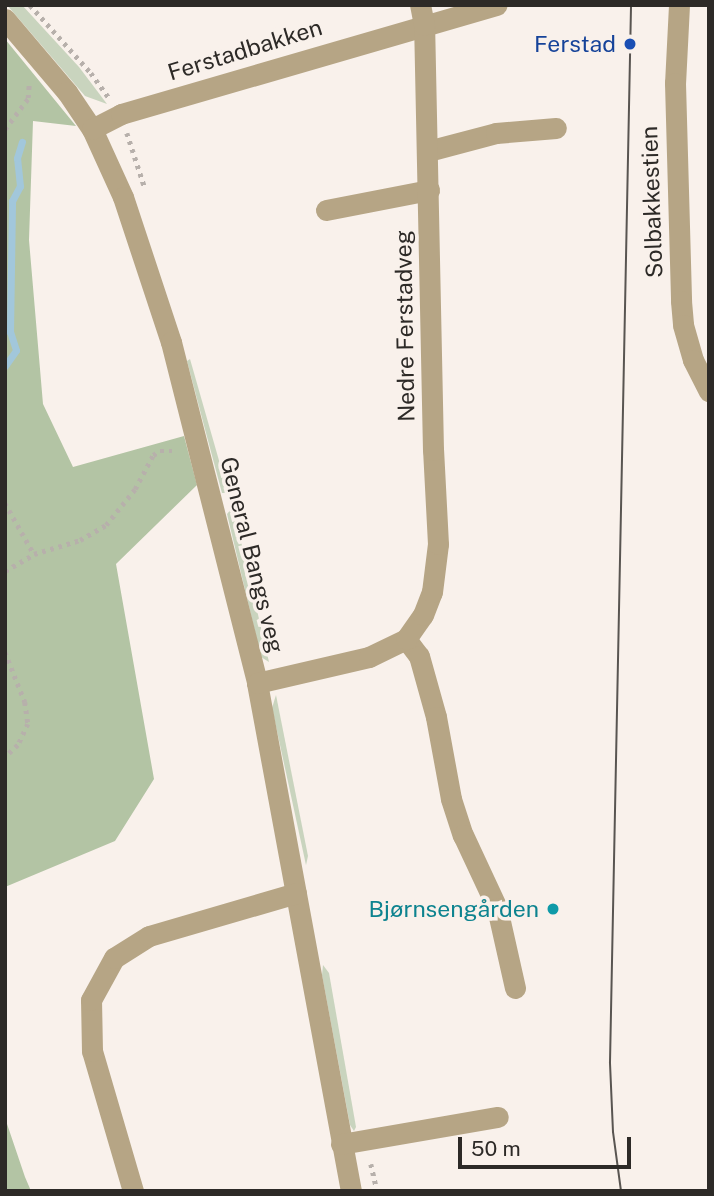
<!DOCTYPE html>
<meta charset="utf-8">
<style>
body{margin:0}
#map{position:relative;width:714px;height:1196px;overflow:hidden;background:#f9f1eb;font-family:"Public Sans",sans-serif}
div>[style]{position:absolute}
[style*='--x']{left:calc(var(--x)*1px);top:calc(var(--y)*1px);width:calc(var(--w)*1px);rotate:calc(var(--a)*1deg)}
.green>*{inset:0;background:#c9d4be}
.forest>*{inset:0;background:#b3c4a4}
.stream>*{height:7px;margin:-3.5px;padding:0 3.5px;transform-origin:3.5px;border-radius:3.5px;background:#a2c7db}
.path>*{height:4.5px;margin-top:-2.25px;transform-origin:0;background:repeating-linear-gradient(90deg,#b7b0ab 0 3.5px,transparent 0 8.5px)}
.minor>*{height:21px;margin:-10.5px;padding:0 10.5px;transform-origin:10.5px;border-radius:10.5px;background:#b6a585}
.tram>*{height:2px;margin:-1px;padding:0 1px;transform-origin:1px;border-radius:1px;background:#595551}
.dots>*{width:19px;height:19px;translate:-50% -50%;box-sizing:border-box;border:4px solid #f9f1eb;border-radius:50%}
span{translate:-50% -50%;white-space:nowrap;text-align:center;line-height:1.15;-webkit-text-stroke:7px #f9f1eb;paint-order:stroke}
.transit-label{font-size:23px;color:#164399}
.right{translate:-100% -50%;text-align:right}
.street-label{font-size:23px;color:#2d2a27}
.culture-label{font-size:23px;color:#0d838f}
.frame{position:absolute;inset:0;border:7px solid #2d2a27;pointer-events:none}
.scale{position:absolute;left:458px;top:1137px;width:173px;height:32px;box-sizing:border-box;border:4px solid #2d2a27;border-top:0;padding-left:9px;font-size:21px;line-height:24px;white-space:nowrap;color:#2d2a27;-webkit-text-stroke:5px #f9f1eb;paint-order:stroke}
</style>
<div id="map">
<div class="green">
<i style="clip-path:polygon(7px 5px,22px 5px,79px 67px,107px 104px,85px 96px)"></i>
<i style="clip-path:polygon(190px 359px,228px 492px,225px 493px,222px 493px,202px 418px,187px 361px)"></i>
<i style="clip-path:polygon(233px 507px,250px 580px,269px 662px,261px 657px,227px 514px)"></i>
<i style="clip-path:polygon(276px 695px,308px 856px,306px 865px,272px 708px)"></i>
<i style="clip-path:polygon(323px 965px,329px 973px,356px 1127px,354px 1131px,350px 1125px,322px 975px)"></i>
</div>
<div class="forest">
<i style="clip-path:polygon(5px 39px,76px 126px,33px 121px,29px 240px,43px 404px,73px 467px,184px 436px,197px 485px,116px 564px,154px 779px,115px 841px,5px 887px)"></i>
<i style="clip-path:polygon(5px 1118px,25px 1177px,31px 1191px,5px 1191px)"></i>
</div>
<div class="stream">
<i style="--x:5;--y:366;--w:19;--a:-55"></i>
<i style="--x:16;--y:350;--w:19;--a:-108"></i>
<i style="--x:10;--y:332;--w:131;--a:-89.1"></i>
<i style="--x:12;--y:201;--w:17;--a:-62"></i>
<i style="--x:20;--y:186;--w:28;--a:-96"></i>
<i style="--x:17;--y:158;--w:17;--a:-73"></i>
</div>
<div class="path">
<i style="--x:30;--y:5;--w:91;--a:48.1"></i>
<i style="--x:91;--y:73;--w:31;--a:54"></i>
<i style="--x:5;--y:129;--w:39;--a:-53"></i>
<i style="--x:28;--y:98;--w:16;--a:-86"></i>
<i style="--x:127;--y:133;--w:55;--a:71.9"></i>
<i style="--x:5;--y:503;--w:59;--a:60.4"></i>
<i style="--x:5;--y:571;--w:34;--a:-30"></i>
<i style="--x:34;--y:554;--w:48;--a:-16.9"></i>
<i style="--x:80;--y:540;--w:30;--a:-30"></i>
<i style="--x:106;--y:525;--w:46;--a:-51.1"></i>
<i style="--x:135;--y:489;--w:38;--a:-62"></i>
<i style="--x:153;--y:455;--w:8;--a:-30"></i>
<i style="--x:160;--y:451;--w:17;--a:0"></i>
<i style="--x:5;--y:652;--w:54;--a:68.2"></i>
<i style="--x:25;--y:702;--w:22;--a:82"></i>
<i style="--x:28;--y:724;--w:23;--a:115"></i>
<i style="--x:18;--y:745;--w:18;--a:137"></i>
<i style="--x:371;--y:1164;--w:28;--a:77"></i>
</div>
<div class="minor">
<i style="--x:679;--y:5;--w:78;--a:92.9"></i>
<i style="--x:675;--y:83;--w:218;--a:88.4"></i>
<i style="--x:681;--y:301;--w:24;--a:85"></i>
<i style="--x:683;--y:325;--w:36;--a:74"></i>
<i style="--x:693;--y:360;--w:35;--a:63"></i>
<i style="--x:5;--y:19;--w:96;--a:49.7"></i>
<i style="--x:67;--y:92;--w:45;--a:56"></i>
<i style="--x:92;--y:129;--w:75;--a:65.5"></i>
<i style="--x:123;--y:197;--w:153;--a:71.7"></i>
<i style="--x:171;--y:342;--w:352;--a:75.8"></i>
<i style="--x:257;--y:683;--w:517;--a:79.52"></i>
<i style="--x:92;--y:129;--w:33;--a:-27"></i>
<i style="--x:121;--y:114;--w:391;--a:-16.2"></i>
<i style="--x:428;--y:151;--w:70;--a:-14.8"></i>
<i style="--x:496;--y:133;--w:60;--a:-4.8"></i>
<i style="--x:326;--y:210;--w:105;--a:-11"></i>
<i style="--x:406;--y:639;--w:21;--a:53"></i>
<i style="--x:419;--y:656;--w:63;--a:74.4"></i>
<i style="--x:436;--y:717;--w:83;--a:79.6"></i>
<i style="--x:451;--y:799;--w:38;--a:72"></i>
<i style="--x:463;--y:835;--w:81;--a:65"></i>
<i style="--x:497;--y:908;--w:82;--a:77.3"></i>
<i style="--x:257;--y:683;--w:115;--a:-13.1"></i>
<i style="--x:369;--y:657;--w:41;--a:-25.9"></i>
<i style="--x:406;--y:639;--w:29;--a:-55"></i>
<i style="--x:423;--y:615;--w:25;--a:-69"></i>
<i style="--x:432;--y:592;--w:48;--a:-82.9"></i>
<i style="--x:438;--y:544;--w:94;--a:-93"></i>
<i style="--x:433;--y:450;--w:425;--a:-91.2"></i>
<i style="--x:424;--y:25;--w:20;--a:-101"></i>
<i style="--x:341;--y:1144;--w:159;--a:-9.8"></i>
<i style="--x:133;--y:1191;--w:146;--a:-106.3"></i>
<i style="--x:92;--y:1051;--w:51;--a:-91.1"></i>
<i style="--x:91;--y:1000;--w:48;--a:-61.3"></i>
<i style="--x:114;--y:958;--w:41;--a:-32.2"></i>
<i style="--x:149;--y:936;--w:153;--a:-16.3"></i>
</div>
<div class="tram">
<i style="--x:621;--y:1191;--w:60;--a:-97.7"></i>
<i style="--x:613;--y:1132;--w:70;--a:-92.5"></i>
<i style="--x:610;--y:1062;--w:1057;--a:-88.86"></i>
</div>
<div class="dots">
<i style="left:630px;top:44px;background:#1a4fb4"></i>
<i style="left:553px;top:909px;background:#0f9aa8"></i>
</div>
<div class="transit-label">
<span class="right" style="left:616px;top:44px">Ferstad</span>
</div>
<div class="street-label">
<span style="left:245px;top:50px;rotate:-17deg">Ferstadbakken</span>
<span style="left:652px;top:202px;rotate:-92deg">Solbakkestien</span>
<span style="left:405px;top:326px;rotate:-91deg">Nedre Ferstadveg</span>
<span style="left:252px;top:555px;rotate:76deg">General Bangs veg</span>
</div>
<div class="culture-label">
<span class="right" style="left:539px;top:909px">Bjørnsengården</span>
</div>
<div class="frame"></div>
<div class="scale">50 m</div>
</div>
